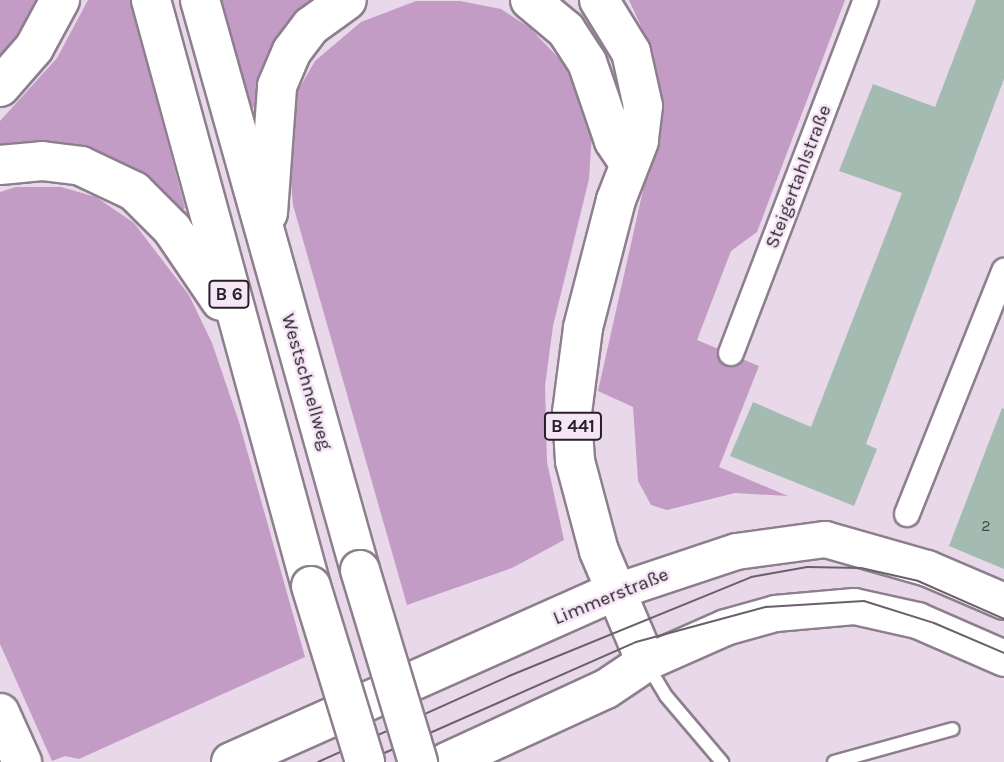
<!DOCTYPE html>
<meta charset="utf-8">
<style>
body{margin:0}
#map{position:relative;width:1004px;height:762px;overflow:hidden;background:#e8d8e9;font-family:Karla,sans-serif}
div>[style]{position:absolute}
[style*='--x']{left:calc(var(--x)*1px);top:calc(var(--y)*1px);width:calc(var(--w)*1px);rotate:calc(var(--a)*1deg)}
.green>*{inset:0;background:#c39cc5}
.building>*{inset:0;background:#a4bbb1}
.roads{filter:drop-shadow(2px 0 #8d7f8e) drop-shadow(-2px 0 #8d7f8e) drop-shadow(0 2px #8d7f8e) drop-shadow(0 -2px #8d7f8e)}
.lane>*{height:12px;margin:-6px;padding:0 6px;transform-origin:6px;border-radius:6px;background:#fff}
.street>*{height:24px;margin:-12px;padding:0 12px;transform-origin:12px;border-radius:12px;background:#fff}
.secondary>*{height:35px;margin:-17.5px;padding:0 17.5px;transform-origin:17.5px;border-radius:17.5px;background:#fff}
.primary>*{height:38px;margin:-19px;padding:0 19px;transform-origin:19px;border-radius:19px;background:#fff}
.highway>*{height:38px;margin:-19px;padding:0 19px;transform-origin:19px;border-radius:19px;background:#fff}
.tram>*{height:2px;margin:-1px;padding:0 1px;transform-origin:1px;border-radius:1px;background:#6a606a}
.bridges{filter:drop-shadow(2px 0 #8d7f8e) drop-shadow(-2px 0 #8d7f8e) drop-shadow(0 2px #8d7f8e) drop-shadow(0 -2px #8d7f8e)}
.highway-bridge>*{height:38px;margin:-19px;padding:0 19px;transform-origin:19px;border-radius:19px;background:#fff}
span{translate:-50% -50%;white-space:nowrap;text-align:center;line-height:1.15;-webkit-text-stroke:5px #f6e5f6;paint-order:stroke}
.number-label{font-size:16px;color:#464749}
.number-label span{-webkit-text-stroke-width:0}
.shield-label span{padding:2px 5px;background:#f6e5f6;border:2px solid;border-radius:5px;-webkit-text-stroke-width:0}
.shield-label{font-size:18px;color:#262026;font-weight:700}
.street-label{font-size:19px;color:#262026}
</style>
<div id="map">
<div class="green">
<i style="clip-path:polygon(0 0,42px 0,30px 26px,0 62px)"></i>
<i style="clip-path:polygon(88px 0,130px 0,185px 208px,178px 214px,0 149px,0 121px,57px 58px)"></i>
<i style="clip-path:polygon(219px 0,321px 0,259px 85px,255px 107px,248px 108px)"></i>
<i style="clip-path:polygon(629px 0,845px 0,757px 232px,731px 251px,697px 340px,759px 366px,719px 467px,788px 496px,735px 493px,667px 510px,651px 505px,638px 481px,633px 407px,598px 391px,652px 150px,658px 94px,653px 53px)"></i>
<i style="clip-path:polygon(416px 1px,460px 1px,501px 9px,530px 28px,569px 69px,592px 132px,589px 179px,553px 326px,545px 386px,547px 462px,564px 540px,512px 568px,407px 605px,293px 205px,288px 150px,296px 94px,315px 61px,361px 22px)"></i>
<i style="clip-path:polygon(16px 187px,61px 187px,96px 197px,134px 223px,189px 295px,212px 343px,239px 422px,305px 657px,79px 759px,65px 756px,52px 761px,0 644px,0 192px)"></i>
</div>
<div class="building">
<i style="clip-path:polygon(976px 0,1004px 0,1004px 79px,866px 444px,877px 449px,854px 506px,730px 456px,753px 402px,811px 427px,902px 193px,839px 171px,873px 84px,935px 107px)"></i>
<i style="clip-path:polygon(1002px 408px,1004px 409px,1004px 569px,949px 546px)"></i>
</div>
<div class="roads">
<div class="lane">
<i style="--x:648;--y:666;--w:35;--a:59"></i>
<i style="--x:666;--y:696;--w:87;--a:49.7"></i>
<i style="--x:834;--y:762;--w:123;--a:-15.5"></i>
</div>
<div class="street">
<i style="--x:731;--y:353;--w:378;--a:-69.1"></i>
<i style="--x:907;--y:514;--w:262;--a:-68.2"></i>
</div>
<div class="secondary">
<i style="--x:613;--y:592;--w:130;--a:-18.4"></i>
<i style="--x:736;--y:551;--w:90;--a:-7.7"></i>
<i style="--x:825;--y:539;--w:106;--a:15.9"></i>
<i style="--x:927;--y:568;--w:84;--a:23.2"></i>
<i style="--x:646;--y:662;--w:86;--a:-23.9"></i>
<i style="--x:725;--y:627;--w:52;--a:-15.6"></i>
<i style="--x:775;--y:613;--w:79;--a:-5.1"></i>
<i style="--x:854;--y:606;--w:65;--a:12.5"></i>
<i style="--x:917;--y:620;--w:95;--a:23.6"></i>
</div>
<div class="primary">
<i style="--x:231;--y:762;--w:418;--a:-24"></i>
<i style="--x:447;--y:762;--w:175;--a:-24.7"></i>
<i style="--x:606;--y:689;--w:48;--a:-34"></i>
</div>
<div class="highway">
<i style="--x:151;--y:0;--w:607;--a:74.73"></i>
<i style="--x:200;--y:0;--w:592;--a:74.32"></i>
<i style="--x:530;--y:0;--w:47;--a:39.8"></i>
<i style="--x:566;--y:30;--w:38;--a:57"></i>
<i style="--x:587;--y:62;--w:83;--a:71.1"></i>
<i style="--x:614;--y:141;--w:25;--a:56"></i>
<i style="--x:599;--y:0;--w:61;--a:58.4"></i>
<i style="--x:631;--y:52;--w:55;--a:77.5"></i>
<i style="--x:643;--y:106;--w:35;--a:97"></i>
<i style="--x:639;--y:141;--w:63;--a:111.3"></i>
<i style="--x:616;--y:200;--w:132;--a:104.5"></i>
<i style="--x:583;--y:328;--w:86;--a:97.4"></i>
<i style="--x:572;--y:413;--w:48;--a:86.4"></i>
<i style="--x:575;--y:461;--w:93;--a:75.1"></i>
<i style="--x:599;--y:551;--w:121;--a:67.1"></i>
<i style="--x:0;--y:87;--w:52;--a:-48.9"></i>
<i style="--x:34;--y:48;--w:55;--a:-61.6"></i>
<i style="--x:0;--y:165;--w:42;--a:-5.4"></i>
<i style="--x:42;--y:161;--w:39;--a:7"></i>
<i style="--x:81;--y:166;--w:59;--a:25.3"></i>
<i style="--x:134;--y:191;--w:54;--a:45"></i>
<i style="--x:172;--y:229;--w:87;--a:55.8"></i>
<i style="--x:268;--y:213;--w:127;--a:-85.9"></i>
<i style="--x:277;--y:86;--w:38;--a:-67"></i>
<i style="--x:292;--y:51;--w:31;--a:-53"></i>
<i style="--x:311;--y:26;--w:44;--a:-35.8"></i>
<i style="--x:0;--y:713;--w:54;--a:65.8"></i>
</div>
</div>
<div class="tram">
<i style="--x:318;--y:762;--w:209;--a:-24.2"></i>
<i style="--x:509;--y:676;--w:261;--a:-22.2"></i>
<i style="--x:751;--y:577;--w:57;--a:-10.1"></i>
<i style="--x:807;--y:567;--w:54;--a:1.1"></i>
<i style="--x:861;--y:568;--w:58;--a:12.8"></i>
<i style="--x:918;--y:581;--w:94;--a:23.8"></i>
<i style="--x:364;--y:762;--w:297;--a:-23.8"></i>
<i style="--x:636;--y:642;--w:135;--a:-15.1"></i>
<i style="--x:766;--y:607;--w:98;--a:-3.5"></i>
<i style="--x:864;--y:601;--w:73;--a:17.4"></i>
<i style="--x:934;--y:623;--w:76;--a:23.2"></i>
</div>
<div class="bridges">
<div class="highway-bridge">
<i style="--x:360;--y:570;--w:201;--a:73.2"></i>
<i style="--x:311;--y:586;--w:184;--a:72.9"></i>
</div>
</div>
<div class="number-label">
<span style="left:986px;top:526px">2</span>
</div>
<div class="shield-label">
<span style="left:229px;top:294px">B 6</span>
<span style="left:573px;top:426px">B 441</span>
</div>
<div class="street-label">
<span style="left:799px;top:177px;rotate:-69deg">Steigertahlstraße</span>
<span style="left:306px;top:382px;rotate:74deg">Westschnellweg</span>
<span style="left:611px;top:597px;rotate:-22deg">Limmerstraße</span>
</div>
</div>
